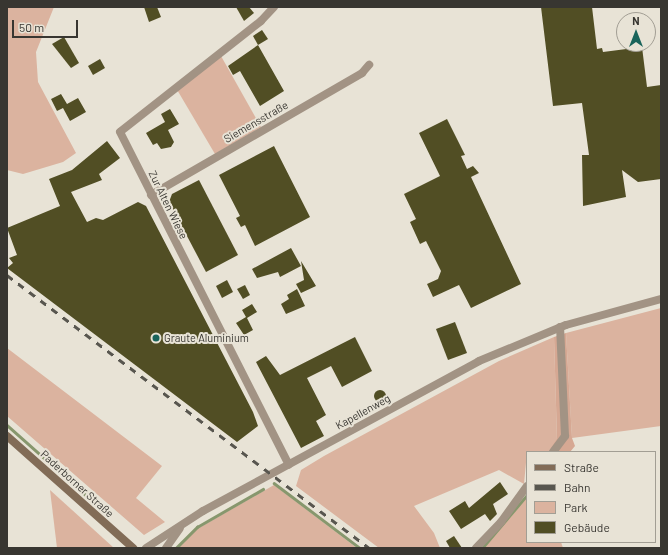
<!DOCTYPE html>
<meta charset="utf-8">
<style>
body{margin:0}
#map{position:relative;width:668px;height:555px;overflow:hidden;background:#e8e3d6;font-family:Barlow,sans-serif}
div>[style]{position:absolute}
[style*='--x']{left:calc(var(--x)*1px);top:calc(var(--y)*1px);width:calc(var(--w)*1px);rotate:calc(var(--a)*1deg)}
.green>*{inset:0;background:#dbb39f}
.forest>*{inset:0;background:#d6a893}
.stream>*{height:2.5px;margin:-1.25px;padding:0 1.25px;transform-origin:1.25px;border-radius:1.25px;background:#87976d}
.building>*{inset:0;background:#514e24}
.round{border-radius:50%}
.minor>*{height:8px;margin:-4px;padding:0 4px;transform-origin:4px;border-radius:4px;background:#a29384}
.secondary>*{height:8px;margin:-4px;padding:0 4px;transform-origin:4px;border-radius:4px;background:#826c57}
.rail>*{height:2.5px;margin-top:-1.25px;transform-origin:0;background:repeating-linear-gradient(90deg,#58564f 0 7px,transparent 0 14px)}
.dots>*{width:11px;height:11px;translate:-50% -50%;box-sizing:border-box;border:2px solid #e8e3d6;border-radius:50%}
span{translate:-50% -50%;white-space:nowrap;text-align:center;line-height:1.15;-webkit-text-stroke:4px #e8e3d6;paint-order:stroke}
.street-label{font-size:11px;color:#383631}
.poi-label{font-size:11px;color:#383631}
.left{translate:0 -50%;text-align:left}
.frame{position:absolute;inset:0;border:8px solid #383631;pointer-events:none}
.legend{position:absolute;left:526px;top:451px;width:130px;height:92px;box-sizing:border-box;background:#e8e3d6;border:1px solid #a29e94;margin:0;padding:5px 7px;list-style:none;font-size:12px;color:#383631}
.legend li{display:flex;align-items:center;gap:8px;height:20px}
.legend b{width:20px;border:1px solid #a29e94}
.north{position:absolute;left:616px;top:12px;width:40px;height:40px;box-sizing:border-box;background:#e8e3d6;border:1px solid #a29e94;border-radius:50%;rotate:0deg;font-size:11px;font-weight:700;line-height:16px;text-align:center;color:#383631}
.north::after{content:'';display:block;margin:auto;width:14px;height:18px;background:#1a645b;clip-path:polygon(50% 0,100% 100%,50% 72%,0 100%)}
.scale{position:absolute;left:12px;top:20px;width:66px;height:18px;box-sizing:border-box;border:2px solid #383631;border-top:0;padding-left:5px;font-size:12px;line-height:14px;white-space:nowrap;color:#383631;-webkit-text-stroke:3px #e8e3d6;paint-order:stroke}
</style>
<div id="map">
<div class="green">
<i style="clip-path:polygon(7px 7px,54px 7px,36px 52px,38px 82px,76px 153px,63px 162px,23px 174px,7px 170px)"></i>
<i style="clip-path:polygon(221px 56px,261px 127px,215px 154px,176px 88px)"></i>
<i style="clip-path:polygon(661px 308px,661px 426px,572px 438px,566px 333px)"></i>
<i style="clip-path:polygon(554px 337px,557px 440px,548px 452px,527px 452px,524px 484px,499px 470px,414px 506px,434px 533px,440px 548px,379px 548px,296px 486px,301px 470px,324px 456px,499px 361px)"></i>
<i style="clip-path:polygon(7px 348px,162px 466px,136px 498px,165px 522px,144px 535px,7px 416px)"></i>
<i style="clip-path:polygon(274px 485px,357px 548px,178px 548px,197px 529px)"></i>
<i style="clip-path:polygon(50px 490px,114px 548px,57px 548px)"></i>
<i style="clip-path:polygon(526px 498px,527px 542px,561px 542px,563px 548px,484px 548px)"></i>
</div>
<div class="forest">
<i style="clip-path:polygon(566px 333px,572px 438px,575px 446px,570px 452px,548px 452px,557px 439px,554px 337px)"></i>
</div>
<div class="stream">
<i style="--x:7;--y:425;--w:131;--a:41.6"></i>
<i style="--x:274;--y:483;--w:108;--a:37.1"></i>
<i style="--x:176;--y:548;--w:30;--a:-45"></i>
<i style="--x:197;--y:527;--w:76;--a:-29.9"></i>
<i style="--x:482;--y:548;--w:70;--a:-49.7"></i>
</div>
<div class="building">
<i style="clip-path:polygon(144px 7px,157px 7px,161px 17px,149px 22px)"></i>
<i style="clip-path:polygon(236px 7px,249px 7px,254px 13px,244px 21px)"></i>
<i style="clip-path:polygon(541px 7px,592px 7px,597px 49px,602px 48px,603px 52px,642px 47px,647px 87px,661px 85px,661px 179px,638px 182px,622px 170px,626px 197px,583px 206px,582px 155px,589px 155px,582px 103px,553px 106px)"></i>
<i style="clip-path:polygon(262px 30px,268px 39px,258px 45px,253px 36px)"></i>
<i style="clip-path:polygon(64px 37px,79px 63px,71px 68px,52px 44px)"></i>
<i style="clip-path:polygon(258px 45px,284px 91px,260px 106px,240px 71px,233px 75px,228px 66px)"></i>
<i style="clip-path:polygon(100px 59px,105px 68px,93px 75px,88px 66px)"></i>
<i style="clip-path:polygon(61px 94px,67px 104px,78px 98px,86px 112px,70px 121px,63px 108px,57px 111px,51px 99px)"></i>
<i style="clip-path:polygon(170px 109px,179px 124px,168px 130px,174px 142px,171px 147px,161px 149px,157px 143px,153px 145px,146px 133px,165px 122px,161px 114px)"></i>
<i style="clip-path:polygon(447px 119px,465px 155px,461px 156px,467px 169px,473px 166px,479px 173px,471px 177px,521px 284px,471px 308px,459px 285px,433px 297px,427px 284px,438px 279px,441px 271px,426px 241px,420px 244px,410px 222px,416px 219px,404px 194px,440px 176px,419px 133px)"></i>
<i style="clip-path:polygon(107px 141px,120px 158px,99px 174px,102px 180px,71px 192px,87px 222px,96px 218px,103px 220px,138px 202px,146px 206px,253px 412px,258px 426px,237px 442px,7px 268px,13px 263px,9px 258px,17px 255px,7px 228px,60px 206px,49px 179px,72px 170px)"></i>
<i style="clip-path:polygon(274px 146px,310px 217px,255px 246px,245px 225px,241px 227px,236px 218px,240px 216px,219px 175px)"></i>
<i style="clip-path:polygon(199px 180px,238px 255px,206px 272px,169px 202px,172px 194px)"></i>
<i style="clip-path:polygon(291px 248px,301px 266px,280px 277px,278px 272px,257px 278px,252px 269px)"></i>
<i style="clip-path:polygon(301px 261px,316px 286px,301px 293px,296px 284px,304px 280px)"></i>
<i style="clip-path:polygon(227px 280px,233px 292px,222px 298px,216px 286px)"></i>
<i style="clip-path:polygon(245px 285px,250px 295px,243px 299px,237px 289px)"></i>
<i style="clip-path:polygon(297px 289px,305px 306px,286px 314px,281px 304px,289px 299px,287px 295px)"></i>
<i style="clip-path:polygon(252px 304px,257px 312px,247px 318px,253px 330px,244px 335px,236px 323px,246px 317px,242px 310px)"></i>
<i style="clip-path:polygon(455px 322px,467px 353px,448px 360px,436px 329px)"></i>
<i style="clip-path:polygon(355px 337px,372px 371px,342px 387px,331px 366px,307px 378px,326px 415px,316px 421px,324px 436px,301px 448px,256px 362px,266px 356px,280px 375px)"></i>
<i class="round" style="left:374px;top:390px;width:12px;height:12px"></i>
<i style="clip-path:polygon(500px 482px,508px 494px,493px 504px,497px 514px,490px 521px,485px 514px,461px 529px,449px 511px,465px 501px,469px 508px)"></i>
<i style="clip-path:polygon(454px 536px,462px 548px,450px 548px,446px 541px)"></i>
</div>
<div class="minor">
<i style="--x:274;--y:7;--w:19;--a:133"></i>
<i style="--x:261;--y:21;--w:179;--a:141.8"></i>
<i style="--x:120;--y:132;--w:373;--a:63.1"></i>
<i style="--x:151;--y:195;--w:244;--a:-30"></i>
<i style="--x:362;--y:73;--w:11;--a:-49"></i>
<i style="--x:553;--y:452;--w:20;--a:-53"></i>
<i style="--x:565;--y:436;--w:109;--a:-92.6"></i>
<i style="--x:146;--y:548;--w:68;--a:-33"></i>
<i style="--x:203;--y:511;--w:314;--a:-28.5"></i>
<i style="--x:479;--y:361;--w:94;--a:-22.5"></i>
<i style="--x:566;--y:325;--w:98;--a:-15.3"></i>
<i style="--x:166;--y:548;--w:24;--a:-55"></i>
<i style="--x:476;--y:548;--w:36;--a:-46"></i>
<i style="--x:501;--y:522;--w:44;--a:-54.2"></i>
</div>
<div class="secondary">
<i style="--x:7;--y:436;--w:169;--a:41.6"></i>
</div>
<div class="rail">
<i style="--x:7;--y:275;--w:453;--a:37"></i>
</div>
<div class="dots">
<i style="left:156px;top:338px;background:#1a645b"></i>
</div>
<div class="street-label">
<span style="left:256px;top:122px;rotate:-30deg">Siemensstraße</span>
<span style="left:168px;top:205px;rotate:64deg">Zur Alten Wiese</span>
<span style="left:363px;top:412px;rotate:-29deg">Kapellenweg</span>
<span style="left:77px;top:484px;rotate:42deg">Paderborner Straße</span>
</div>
<div class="poi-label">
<span class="left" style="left:164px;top:338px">Graute Aluminium</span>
</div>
<div class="frame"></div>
<ul class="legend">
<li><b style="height:5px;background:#826c57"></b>Straße</li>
<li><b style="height:5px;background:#58564f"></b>Bahn</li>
<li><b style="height:11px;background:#dbb39f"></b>Park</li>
<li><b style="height:11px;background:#514e24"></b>Gebäude</li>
</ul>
<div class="north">N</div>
<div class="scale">50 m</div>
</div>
